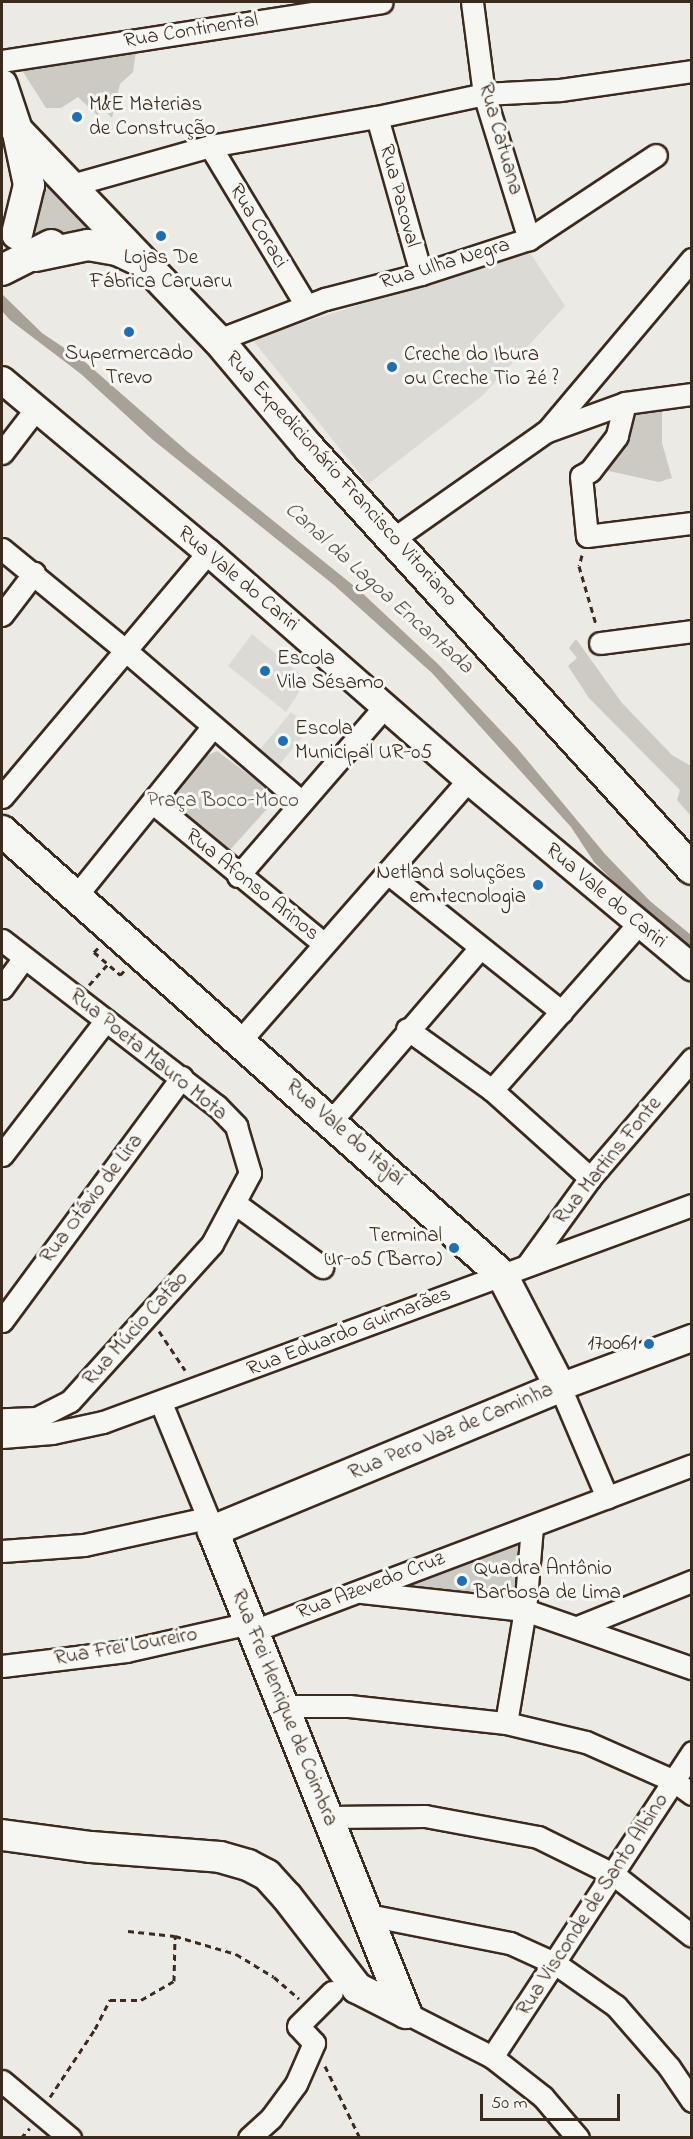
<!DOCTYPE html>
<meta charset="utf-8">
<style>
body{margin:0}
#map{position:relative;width:693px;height:2139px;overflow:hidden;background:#ebeae5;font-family:"Indie Flower",sans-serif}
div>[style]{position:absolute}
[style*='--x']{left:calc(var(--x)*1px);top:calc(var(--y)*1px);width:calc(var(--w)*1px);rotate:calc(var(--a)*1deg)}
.built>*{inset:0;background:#dcdad4}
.green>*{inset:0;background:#cdcac4}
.water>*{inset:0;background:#a8a198}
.path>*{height:3px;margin-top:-1.5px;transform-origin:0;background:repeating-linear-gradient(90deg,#3b2a1e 0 6px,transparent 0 10.5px)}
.roads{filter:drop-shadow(2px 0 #3b2a1e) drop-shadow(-2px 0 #3b2a1e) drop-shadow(0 2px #3b2a1e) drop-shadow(0 -2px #3b2a1e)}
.minor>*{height:21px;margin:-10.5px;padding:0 10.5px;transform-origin:10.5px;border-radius:10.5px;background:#f6f6f2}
.tertiary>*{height:26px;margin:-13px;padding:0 13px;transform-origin:13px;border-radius:13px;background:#f6f6f2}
.secondary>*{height:30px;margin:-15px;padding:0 15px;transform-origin:15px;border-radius:15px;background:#f6f6f2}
.dots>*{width:16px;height:16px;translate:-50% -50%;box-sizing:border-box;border:3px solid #f6f6f2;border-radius:50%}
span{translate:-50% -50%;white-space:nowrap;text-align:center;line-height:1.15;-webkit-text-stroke:6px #f6f6f2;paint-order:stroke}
.street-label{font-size:21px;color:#3b2a1e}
.poi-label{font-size:21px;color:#3b2a1e}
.left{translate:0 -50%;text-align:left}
.right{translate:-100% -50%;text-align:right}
.park-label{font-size:21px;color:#605248}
.water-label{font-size:22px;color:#615449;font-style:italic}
.frame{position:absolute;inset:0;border:3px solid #3b2a1e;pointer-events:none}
.scale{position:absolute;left:480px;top:2094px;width:140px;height:27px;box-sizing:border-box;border:3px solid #3b2a1e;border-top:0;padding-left:8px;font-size:18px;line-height:21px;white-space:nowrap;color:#3b2a1e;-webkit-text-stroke:4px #f6f6f2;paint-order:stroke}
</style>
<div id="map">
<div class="built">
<i style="clip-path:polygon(521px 239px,565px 306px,482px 396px,368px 484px,252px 339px,444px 278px,443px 268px)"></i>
<i style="clip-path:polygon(252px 634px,307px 680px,286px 712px,228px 666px)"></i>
<i style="clip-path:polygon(291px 712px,310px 728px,275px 770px,256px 754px)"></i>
</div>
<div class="green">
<i style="clip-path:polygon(136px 51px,133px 72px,120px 84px,112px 118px,104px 110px,97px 115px,78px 97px,61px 108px,46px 108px,20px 67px)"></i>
<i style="clip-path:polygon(33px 167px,119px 249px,16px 254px)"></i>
<i style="clip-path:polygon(655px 404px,662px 411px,662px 443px,672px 478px,659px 482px,604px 470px,630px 407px)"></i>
<i style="clip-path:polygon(576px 639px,622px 703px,672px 755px,691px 766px,691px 816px,677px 800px,680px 790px,589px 698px,568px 666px,577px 658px,569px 648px)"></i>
<i style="clip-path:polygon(217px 751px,256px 780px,275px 800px,229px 851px,171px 802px,172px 795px,202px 758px)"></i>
<i style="clip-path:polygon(532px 1526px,525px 1610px,354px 1591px)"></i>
</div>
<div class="water">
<i style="clip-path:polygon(2px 294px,42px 333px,85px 362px,188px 452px,359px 590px,439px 665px,517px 748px,605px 854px,650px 901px,691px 935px,691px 950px,650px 917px,594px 862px,571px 827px,432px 673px,334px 585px,153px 440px,81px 374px,10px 320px,2px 311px)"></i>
</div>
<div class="path">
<i style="--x:582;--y:555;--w:11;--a:105"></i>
<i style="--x:579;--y:566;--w:60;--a:73.7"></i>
<i style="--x:98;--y:948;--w:6;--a:135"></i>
<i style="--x:94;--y:952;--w:35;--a:41"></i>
<i style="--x:120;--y:975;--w:7;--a:-45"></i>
<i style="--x:89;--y:985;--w:28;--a:-48"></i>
<i style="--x:159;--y:1331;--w:47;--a:56.3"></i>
<i style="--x:128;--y:1931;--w:47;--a:6.1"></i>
<i style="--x:175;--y:1936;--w:64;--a:16.4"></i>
<i style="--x:236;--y:1954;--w:44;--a:31.2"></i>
<i style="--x:274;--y:1977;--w:33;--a:41"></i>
<i style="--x:325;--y:2066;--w:80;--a:64.1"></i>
<i style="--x:50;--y:2097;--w:82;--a:-56.5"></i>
<i style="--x:95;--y:2029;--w:33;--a:-63"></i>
<i style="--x:110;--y:2000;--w:31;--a:0"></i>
<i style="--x:141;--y:2000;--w:38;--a:-30"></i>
<i style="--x:174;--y:1981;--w:45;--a:-88.7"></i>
<i style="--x:21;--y:2138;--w:13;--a:-48"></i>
</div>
<div class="roads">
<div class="minor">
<i style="--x:472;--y:2;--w:93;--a:82.6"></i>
<i style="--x:484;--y:94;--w:152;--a:72.8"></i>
<i style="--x:2;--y:61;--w:384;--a:-8.8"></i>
<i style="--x:377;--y:117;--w:163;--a:74.3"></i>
<i style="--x:210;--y:146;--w:186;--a:58.9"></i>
<i style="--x:68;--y:186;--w:148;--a:-15.7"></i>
<i style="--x:210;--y:146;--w:169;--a:-9.9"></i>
<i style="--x:377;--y:117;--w:109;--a:-12.1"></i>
<i style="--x:484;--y:94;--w:76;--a:-3"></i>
<i style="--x:560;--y:90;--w:133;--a:-8.2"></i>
<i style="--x:218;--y:340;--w:115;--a:-21"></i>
<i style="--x:325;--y:299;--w:99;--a:-14.6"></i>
<i style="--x:421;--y:274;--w:114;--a:-18"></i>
<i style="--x:529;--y:239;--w:152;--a:-33.5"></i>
<i style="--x:625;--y:403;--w:34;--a:104"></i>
<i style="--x:617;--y:436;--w:44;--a:127.6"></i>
<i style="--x:590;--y:471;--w:10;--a:151"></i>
<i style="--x:581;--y:476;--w:60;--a:84.3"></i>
<i style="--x:587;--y:536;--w:106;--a:-7.1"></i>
<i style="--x:547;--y:431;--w:225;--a:-49.9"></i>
<i style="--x:2;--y:453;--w:54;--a:-52.5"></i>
<i style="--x:393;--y:539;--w:186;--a:-35.1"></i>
<i style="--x:545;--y:432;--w:85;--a:-19.9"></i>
<i style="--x:625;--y:403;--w:68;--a:-7.7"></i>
<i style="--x:2;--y:549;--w:159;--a:39.4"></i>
<i style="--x:125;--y:650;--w:233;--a:40.7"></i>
<i style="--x:2;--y:615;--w:53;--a:-52.7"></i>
<i style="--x:600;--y:643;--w:93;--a:-7.4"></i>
<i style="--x:2;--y:797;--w:320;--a:-49.9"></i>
<i style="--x:152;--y:802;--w:223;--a:39.5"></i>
<i style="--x:389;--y:874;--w:221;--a:38.6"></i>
<i style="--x:238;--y:876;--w:225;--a:-49.1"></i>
<i style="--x:76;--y:896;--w:218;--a:-51.1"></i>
<i style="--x:2;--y:940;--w:272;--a:37.7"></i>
<i style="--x:217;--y:1106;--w:28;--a:46"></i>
<i style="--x:236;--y:1126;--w:49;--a:73.4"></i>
<i style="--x:250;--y:1173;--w:81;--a:118.2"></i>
<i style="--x:212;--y:1244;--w:212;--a:132.1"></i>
<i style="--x:70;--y:1401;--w:37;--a:153"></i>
<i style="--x:37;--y:1418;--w:35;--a:178"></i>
<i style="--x:2;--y:988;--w:37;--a:-54"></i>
<i style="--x:407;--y:1029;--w:105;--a:35.7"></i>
<i style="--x:492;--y:1090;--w:132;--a:41.9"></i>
<i style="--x:239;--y:1042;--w:348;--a:-48.8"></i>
<i style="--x:492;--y:1090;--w:222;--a:-48.6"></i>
<i style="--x:332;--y:1120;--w:227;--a:-49.3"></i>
<i style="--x:2;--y:1155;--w:170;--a:-52.4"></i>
<i style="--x:236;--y:1204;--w:107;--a:36.2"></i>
<i style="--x:528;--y:1264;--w:106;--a:-54.2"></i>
<i style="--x:590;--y:1178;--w:157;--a:-49.4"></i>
<i style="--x:2;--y:1321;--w:303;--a:-53.6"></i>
<i style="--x:560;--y:1387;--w:120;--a:66.9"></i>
<i style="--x:161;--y:1403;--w:137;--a:67.7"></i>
<i style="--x:2;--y:1437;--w:50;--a:-4.6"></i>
<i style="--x:52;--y:1433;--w:52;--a:-12.2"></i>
<i style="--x:103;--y:1422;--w:628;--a:-20.22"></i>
<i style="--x:2;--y:1551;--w:82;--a:-4.2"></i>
<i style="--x:84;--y:1545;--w:126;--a:-12.4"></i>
<i style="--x:361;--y:1592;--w:165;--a:6.3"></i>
<i style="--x:525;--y:1610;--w:177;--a:19.2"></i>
<i style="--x:580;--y:1626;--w:121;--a:-21.9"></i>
<i style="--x:253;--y:1631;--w:469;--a:-20.7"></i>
<i style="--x:2;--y:1666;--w:125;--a:-6.9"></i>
<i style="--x:126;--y:1651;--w:127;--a:-12.7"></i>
<i style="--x:282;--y:1706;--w:67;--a:0"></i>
<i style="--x:349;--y:1706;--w:158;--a:6.2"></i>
<i style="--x:506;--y:1723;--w:82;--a:13.4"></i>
<i style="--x:586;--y:1742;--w:96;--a:23.9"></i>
<i style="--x:674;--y:1781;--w:22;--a:36"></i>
<i style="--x:506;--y:1723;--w:115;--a:-80.5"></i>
<i style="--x:525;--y:1610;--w:84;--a:-85.2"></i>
<i style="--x:328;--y:1817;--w:97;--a:-0.6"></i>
<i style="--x:425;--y:1816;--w:115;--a:10.5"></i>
<i style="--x:538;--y:1837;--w:84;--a:26.3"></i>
<i style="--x:613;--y:1874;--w:100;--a:38.1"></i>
<i style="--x:368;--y:1915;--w:145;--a:11.2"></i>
<i style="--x:510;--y:1943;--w:51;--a:24.5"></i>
<i style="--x:556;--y:1964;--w:73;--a:35"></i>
<i style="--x:616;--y:2006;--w:81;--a:49"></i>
<i style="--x:669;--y:2067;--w:41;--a:55.9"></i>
<i style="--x:406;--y:2013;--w:97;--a:27.1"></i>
<i style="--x:492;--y:2057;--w:65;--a:38.1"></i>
<i style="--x:543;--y:2097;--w:54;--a:49.5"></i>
<i style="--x:492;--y:2057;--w:365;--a:-56.7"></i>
<i style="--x:2;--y:2081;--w:89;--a:40"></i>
<i style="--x:249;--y:2138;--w:30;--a:-42"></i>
<i style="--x:271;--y:2118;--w:42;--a:-53.7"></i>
<i style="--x:296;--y:2084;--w:45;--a:-66.3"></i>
<i style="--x:314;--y:2043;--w:23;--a:-133"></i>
<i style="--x:298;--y:2026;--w:48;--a:-45"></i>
</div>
<div class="tertiary">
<i style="--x:2;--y:380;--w:268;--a:39.9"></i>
<i style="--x:208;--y:552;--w:346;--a:41.2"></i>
<i style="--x:468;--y:780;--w:292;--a:39.9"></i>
<i style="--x:560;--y:1387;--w:141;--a:-20.4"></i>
</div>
<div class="secondary">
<i style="--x:2;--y:85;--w:47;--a:71.6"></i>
<i style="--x:17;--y:130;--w:291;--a:46.3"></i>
<i style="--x:218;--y:340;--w:141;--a:49.9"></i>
<i style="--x:309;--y:448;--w:569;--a:47.71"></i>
<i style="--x:17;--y:234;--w:50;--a:-76.2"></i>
<i style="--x:29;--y:185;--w:53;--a:-101.9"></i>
<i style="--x:35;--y:256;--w:54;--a:-11.7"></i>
<i style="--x:88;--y:245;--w:29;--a:10"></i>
<i style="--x:117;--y:250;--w:21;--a:25"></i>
<i style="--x:2;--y:270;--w:55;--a:-27"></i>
<i style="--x:2;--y:831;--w:669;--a:41.61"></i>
<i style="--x:502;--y:1275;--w:126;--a:62.6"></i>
<i style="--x:560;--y:1387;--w:376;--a:157.5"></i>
<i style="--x:213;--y:1531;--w:519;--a:68.18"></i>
<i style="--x:2;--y:1835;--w:90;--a:7.7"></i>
<i style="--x:91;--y:1847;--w:129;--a:4.4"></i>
<i style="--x:220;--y:1857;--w:29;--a:16"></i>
<i style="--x:248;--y:1865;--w:21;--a:28"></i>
<i style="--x:267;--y:1875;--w:30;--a:48"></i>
<i style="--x:287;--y:1897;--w:115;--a:52.4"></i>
<i style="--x:357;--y:1988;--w:55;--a:27"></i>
</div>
</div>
<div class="dots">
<i style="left:77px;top:117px;background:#1f6fb2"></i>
<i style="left:161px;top:236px;background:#1f6fb2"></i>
<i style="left:129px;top:332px;background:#1f6fb2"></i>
<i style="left:392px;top:367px;background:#1f6fb2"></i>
<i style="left:265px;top:671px;background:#1f6fb2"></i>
<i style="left:283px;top:741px;background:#1f6fb2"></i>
<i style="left:538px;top:885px;background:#1f6fb2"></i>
<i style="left:454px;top:1248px;background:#1f6fb2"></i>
<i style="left:649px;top:1344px;background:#1f6fb2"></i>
<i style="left:462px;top:1581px;background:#1f6fb2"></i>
</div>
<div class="street-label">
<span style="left:191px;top:31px;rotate:-9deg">Rua Continental</span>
<span style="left:500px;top:139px;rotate:74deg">Rua Catuana</span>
<span style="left:399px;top:196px;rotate:75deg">Rua Pacoval</span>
<span style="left:258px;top:226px;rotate:59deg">Rua Coraci</span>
<span style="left:445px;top:264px;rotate:-17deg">Rua Ulha Negra</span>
<span style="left:341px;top:479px;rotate:48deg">Rua Expedicionário Francisco Vitoriano</span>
<span style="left:238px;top:579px;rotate:40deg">Rua Vale do Cariri</span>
<span style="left:252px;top:885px;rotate:39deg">Rua Afonso Arinos</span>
<span style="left:606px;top:896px;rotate:40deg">Rua Vale do Cariri</span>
<span style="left:148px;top:1055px;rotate:39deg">Rua Poeta Mauro Mota</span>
<span style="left:345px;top:1133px;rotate:41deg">Rua Vale do Itajaí</span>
<span style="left:608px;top:1161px;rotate:-51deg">Rua Martins Fonte</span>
<span style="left:92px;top:1199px;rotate:-53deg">Rua Otávio de Lira</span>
<span style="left:136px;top:1329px;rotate:-48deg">Rua Múcio Catão</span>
<span style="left:349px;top:1332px;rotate:-21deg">Rua Eduardo Guimarães</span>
<span style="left:451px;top:1432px;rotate:-23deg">Rua Pero Vaz de Caminha</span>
<span style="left:371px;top:1586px;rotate:-21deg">Rua Azevedo Cruz</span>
<span style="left:126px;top:1647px;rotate:-10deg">Rua Frei Loureiro</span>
<span style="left:284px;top:1708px;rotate:68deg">Rua Frei Henrique de Coimbra</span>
<span style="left:593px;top:1905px;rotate:-57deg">Rua Visconde de Santo Albino</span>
</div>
<div class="poi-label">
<span class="left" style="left:89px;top:117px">M&amp;E Materias<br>de Construção</span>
<span style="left:161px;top:270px">Lojas De<br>Fábrica Caruaru</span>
<span style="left:129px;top:366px">Supermercado<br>Trevo</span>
<span class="left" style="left:404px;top:367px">Creche do Ibura<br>ou Creche Tio Zé ?</span>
<span class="left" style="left:277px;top:671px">Escola<br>Vila Sésamo</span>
<span class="left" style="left:295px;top:741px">Escola<br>Municipal UR-05</span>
<span class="right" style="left:526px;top:885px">Netland soluções<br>em tecnologia</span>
<span class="right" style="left:442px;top:1248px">Terminal<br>Ur-05 (Barro)</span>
<span class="right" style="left:637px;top:1344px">170061</span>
<span class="left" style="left:474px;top:1581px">Quadra Antônio<br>Barbosa de Lima</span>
</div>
<div class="park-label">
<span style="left:223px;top:801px">Praça Boco-Moco</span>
</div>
<div class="water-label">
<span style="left:378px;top:589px;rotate:42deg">Canal da Lagoa Encantada</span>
</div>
<div class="frame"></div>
<div class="scale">50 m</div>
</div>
